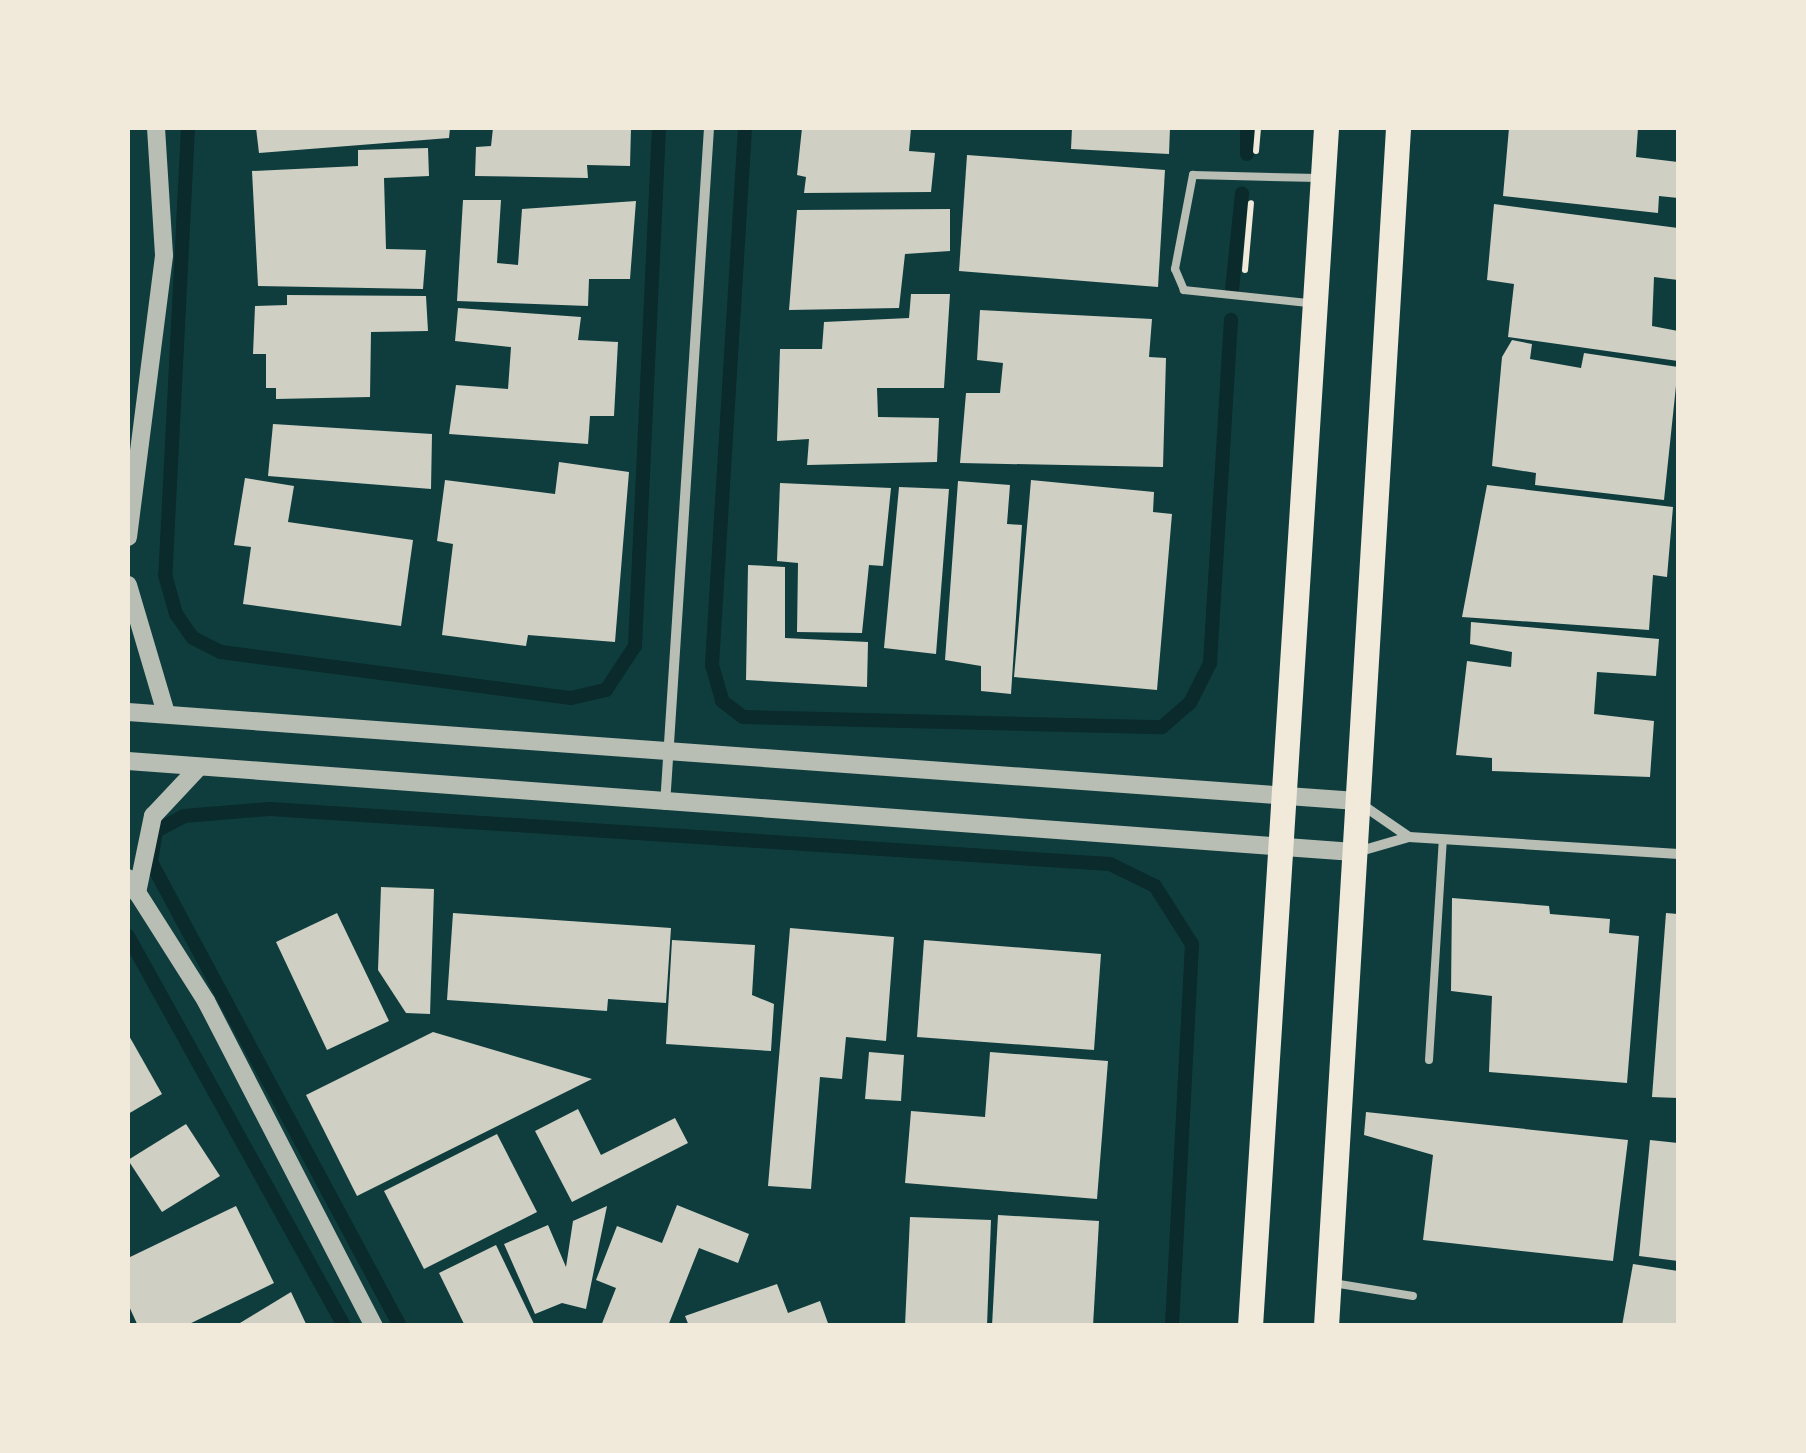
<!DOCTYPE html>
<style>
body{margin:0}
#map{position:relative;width:1806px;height:1453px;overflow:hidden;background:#0f3d3e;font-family:Rubik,sans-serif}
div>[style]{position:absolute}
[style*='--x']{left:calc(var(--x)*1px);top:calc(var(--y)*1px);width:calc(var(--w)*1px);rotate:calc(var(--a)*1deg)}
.stream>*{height:14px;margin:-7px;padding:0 7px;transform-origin:7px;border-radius:7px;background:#0a2a2b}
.building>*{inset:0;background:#cfcfc3}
.path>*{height:6px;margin:-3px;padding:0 3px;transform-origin:3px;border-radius:3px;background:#f1e9da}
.service>*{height:8px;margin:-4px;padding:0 4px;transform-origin:4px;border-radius:4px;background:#b8beb3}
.minor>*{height:10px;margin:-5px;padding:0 5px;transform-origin:5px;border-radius:5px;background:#b8beb3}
.tertiary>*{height:18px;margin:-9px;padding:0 9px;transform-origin:9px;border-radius:9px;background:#b8beb3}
.primary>*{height:25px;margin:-12.5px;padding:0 12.5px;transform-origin:12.5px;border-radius:12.5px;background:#f1e9da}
span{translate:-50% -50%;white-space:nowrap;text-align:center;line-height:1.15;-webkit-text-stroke:9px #f1e9da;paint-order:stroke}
.frame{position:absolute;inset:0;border:130px solid #f1e9da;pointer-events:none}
</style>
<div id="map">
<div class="stream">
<i style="--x:188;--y:128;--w:448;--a:92.9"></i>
<i style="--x:165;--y:575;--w:41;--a:74.2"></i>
<i style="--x:176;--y:614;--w:29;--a:55"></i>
<i style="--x:193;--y:638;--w:31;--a:27"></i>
<i style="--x:221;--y:652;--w:353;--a:7.5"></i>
<i style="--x:571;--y:698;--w:36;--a:-13"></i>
<i style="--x:606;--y:690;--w:53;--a:-56.6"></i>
<i style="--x:635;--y:646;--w:519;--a:-87.35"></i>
<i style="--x:745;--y:128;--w:538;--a:93.52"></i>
<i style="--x:712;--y:665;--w:37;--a:74"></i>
<i style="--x:722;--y:701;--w:26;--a:37"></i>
<i style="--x:743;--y:717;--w:419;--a:1.4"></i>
<i style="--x:1162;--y:727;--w:37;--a:-41"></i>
<i style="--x:1190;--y:703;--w:45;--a:-63.4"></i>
<i style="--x:1210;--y:663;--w:344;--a:-86.5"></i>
<i style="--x:1247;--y:154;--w:26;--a:-90"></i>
<i style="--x:1232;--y:290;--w:97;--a:-84.1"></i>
<i style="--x:128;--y:936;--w:446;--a:61"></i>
<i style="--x:400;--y:1326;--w:527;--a:-118.22"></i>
<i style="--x:151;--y:862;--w:31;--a:-81"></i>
<i style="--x:156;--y:831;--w:32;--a:-28"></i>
<i style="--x:184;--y:816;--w:86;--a:-4.7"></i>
<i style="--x:270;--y:809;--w:842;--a:3.75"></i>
<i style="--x:1110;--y:864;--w:50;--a:26.1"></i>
<i style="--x:1155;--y:886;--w:69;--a:57.5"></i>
<i style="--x:1192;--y:944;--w:383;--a:93"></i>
</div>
<div class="building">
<i style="clip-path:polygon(256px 128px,450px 128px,449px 138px,259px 153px)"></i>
<i style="clip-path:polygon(493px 128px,631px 128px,630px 166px,587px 165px,588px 178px,475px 176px,476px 147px,491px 146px)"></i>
<i style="clip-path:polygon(802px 128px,911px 128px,909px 151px,935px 153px,931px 192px,804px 193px,806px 177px,797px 175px)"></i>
<i style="clip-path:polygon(1072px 128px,1170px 128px,1169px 154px,1071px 149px)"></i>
<i style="clip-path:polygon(1509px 128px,1638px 128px,1636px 157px,1678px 162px,1678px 198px,1659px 196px,1658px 213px,1503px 196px)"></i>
<i style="clip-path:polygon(428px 148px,429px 176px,384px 178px,386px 249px,426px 250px,423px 289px,258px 286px,252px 171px,358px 166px,358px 150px)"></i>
<i style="clip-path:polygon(967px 155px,1165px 170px,1158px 287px,959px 271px)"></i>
<i style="clip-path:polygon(463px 200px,501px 200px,497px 263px,518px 265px,522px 209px,636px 201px,630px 279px,589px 279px,588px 306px,457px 301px)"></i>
<i style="clip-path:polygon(1494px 204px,1678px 228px,1678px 280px,1654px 277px,1652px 326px,1678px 331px,1678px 361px,1508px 337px,1514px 284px,1487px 280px)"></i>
<i style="clip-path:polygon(950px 209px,950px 251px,905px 254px,899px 308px,789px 310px,797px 210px)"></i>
<i style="clip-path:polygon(911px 294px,950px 294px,944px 388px,877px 388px,878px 417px,939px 418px,937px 462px,807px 465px,809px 439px,777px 441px,780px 349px,822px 349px,824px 322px,909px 318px)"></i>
<i style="clip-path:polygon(287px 295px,426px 296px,428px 331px,371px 332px,370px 397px,276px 399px,276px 388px,266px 388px,266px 354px,253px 354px,255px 306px,287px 305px)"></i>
<i style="clip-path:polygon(458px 308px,581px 317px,578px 340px,618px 342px,614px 416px,590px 416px,588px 444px,449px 434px,456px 385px,508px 389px,511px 347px,455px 341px)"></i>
<i style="clip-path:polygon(980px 310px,1152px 319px,1149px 357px,1166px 358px,1163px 467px,960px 463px,966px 393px,1000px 393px,1003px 363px,977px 360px)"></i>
<i style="clip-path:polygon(1512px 340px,1532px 344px,1530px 359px,1581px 368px,1584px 353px,1678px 367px,1664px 500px,1535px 485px,1536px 473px,1492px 466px,1502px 357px)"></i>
<i style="clip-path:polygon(273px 424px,432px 434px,431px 489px,268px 476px)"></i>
<i style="clip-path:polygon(559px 462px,629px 472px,615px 642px,528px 635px,526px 646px,442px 635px,453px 544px,437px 541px,445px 480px,555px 494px)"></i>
<i style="clip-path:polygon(245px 478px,294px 486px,288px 522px,413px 540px,401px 626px,243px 604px,251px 547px,234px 545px)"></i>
<i style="clip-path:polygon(1031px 480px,1154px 492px,1153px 512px,1172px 514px,1157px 690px,1014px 677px)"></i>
<i style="clip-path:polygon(958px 481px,1010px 485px,1007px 524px,1022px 525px,1011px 694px,981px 691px,981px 666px,945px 660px)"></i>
<i style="clip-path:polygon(780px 483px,891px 488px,883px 566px,869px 565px,862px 633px,797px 632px,798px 563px,777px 561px)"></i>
<i style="clip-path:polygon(1487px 485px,1673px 507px,1667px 577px,1653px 575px,1649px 630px,1462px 617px)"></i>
<i style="clip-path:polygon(899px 487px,949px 489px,936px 654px,884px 648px)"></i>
<i style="clip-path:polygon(748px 565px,785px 567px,785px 638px,868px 642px,867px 687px,746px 680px)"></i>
<i style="clip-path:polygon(1471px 622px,1659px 639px,1656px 676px,1597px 672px,1594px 714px,1654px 721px,1650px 777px,1492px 771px,1492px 758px,1456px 755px,1467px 661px,1511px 667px,1512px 652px,1470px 644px)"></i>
<i style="clip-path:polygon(381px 887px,434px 889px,430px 1014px,406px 1013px,378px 970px)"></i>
<i style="clip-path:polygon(1452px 898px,1549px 906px,1550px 914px,1610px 919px,1609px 933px,1639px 936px,1627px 1083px,1489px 1072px,1492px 996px,1451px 991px)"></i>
<i style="clip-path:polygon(337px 913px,389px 1021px,327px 1050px,276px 942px)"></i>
<i style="clip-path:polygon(453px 913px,671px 928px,666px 1003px,608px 999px,607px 1011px,447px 1000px)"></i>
<i style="clip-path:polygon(1666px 913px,1678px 914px,1678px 1098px,1652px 1097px)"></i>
<i style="clip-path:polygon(790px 928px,894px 937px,886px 1041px,846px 1037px,842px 1079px,820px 1077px,811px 1189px,768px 1186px)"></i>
<i style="clip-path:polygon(672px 940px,755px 945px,752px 995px,774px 1004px,771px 1051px,666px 1044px)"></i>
<i style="clip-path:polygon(924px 940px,1101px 954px,1094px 1050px,917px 1037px)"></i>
<i style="clip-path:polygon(433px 1032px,592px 1079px,357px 1196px,306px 1095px)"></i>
<i style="clip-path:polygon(128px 1034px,162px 1094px,128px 1114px)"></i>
<i style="clip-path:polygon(869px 1052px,904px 1055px,901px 1101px,865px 1099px)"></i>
<i style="clip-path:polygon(990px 1052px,1108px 1061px,1097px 1199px,905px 1183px,911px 1111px,985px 1117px)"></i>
<i style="clip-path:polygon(578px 1109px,601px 1155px,675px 1118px,688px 1143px,572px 1202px,535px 1131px)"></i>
<i style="clip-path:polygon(1366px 1112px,1628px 1140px,1613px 1261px,1423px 1240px,1433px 1155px,1364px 1135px)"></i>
<i style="clip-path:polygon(186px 1124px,220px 1176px,162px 1212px,128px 1160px)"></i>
<i style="clip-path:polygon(497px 1134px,537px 1212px,424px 1269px,384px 1191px)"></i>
<i style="clip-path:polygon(1650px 1140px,1678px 1143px,1678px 1261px,1639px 1256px)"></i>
<i style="clip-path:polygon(677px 1205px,749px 1234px,738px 1263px,699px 1248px,668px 1326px,601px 1326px,616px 1288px,596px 1280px,617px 1226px,662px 1243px)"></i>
<i style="clip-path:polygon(236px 1206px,274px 1283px,185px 1326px,138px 1326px,128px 1304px,128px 1258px)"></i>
<i style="clip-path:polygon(607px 1206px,586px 1309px,562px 1303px,535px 1314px,504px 1244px,548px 1225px,566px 1267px,573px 1221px)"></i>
<i style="clip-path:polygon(998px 1215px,1099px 1221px,1093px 1326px,992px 1326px)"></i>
<i style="clip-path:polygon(910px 1217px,991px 1220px,987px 1326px,905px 1326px)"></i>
<i style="clip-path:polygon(496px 1245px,535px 1326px,465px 1326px,439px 1273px)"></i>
<i style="clip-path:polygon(1633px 1264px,1678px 1271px,1678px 1326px,1622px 1326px)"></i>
<i style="clip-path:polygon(777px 1284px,788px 1313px,820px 1301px,829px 1326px,689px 1326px,685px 1316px)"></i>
<i style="clip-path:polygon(291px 1292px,307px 1326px,235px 1326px)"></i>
</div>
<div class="path">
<i style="--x:1256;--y:151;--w:23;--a:-85"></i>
<i style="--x:1245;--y:270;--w:67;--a:-84.9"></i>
</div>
<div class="service">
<i style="--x:1308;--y:303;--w:125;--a:-174"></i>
<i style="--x:1184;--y:290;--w:23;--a:-113"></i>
<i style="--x:1175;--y:269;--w:96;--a:-79.2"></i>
<i style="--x:1193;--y:175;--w:125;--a:1.4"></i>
<i style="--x:1429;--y:1060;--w:221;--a:-86.4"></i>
<i style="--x:1333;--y:1283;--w:81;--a:9.2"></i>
</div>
<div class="minor">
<i style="--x:1361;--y:804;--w:58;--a:34.5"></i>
<i style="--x:665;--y:805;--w:678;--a:-86.28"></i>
<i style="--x:1357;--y:852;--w:54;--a:-16.1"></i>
<i style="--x:1409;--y:837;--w:270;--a:3.6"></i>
</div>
<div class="tertiary">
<i style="--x:128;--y:537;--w:284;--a:-82.7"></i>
<i style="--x:164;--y:255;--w:127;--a:-93.6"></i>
<i style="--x:128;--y:585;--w:134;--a:73.5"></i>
<i style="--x:128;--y:712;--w:1232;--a:4.14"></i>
<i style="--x:128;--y:761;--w:1229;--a:4.25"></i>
<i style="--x:128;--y:878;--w:146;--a:57.6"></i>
<i style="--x:206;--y:1001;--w:366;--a:62.7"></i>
<i style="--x:137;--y:893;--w:79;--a:-78.3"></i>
<i style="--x:153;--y:816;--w:66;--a:-46.8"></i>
</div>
<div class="primary">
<i style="--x:1250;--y:1326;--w:1200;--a:-86.37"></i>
<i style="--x:1326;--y:1326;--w:1200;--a:-86.56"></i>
</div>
<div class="frame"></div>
</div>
